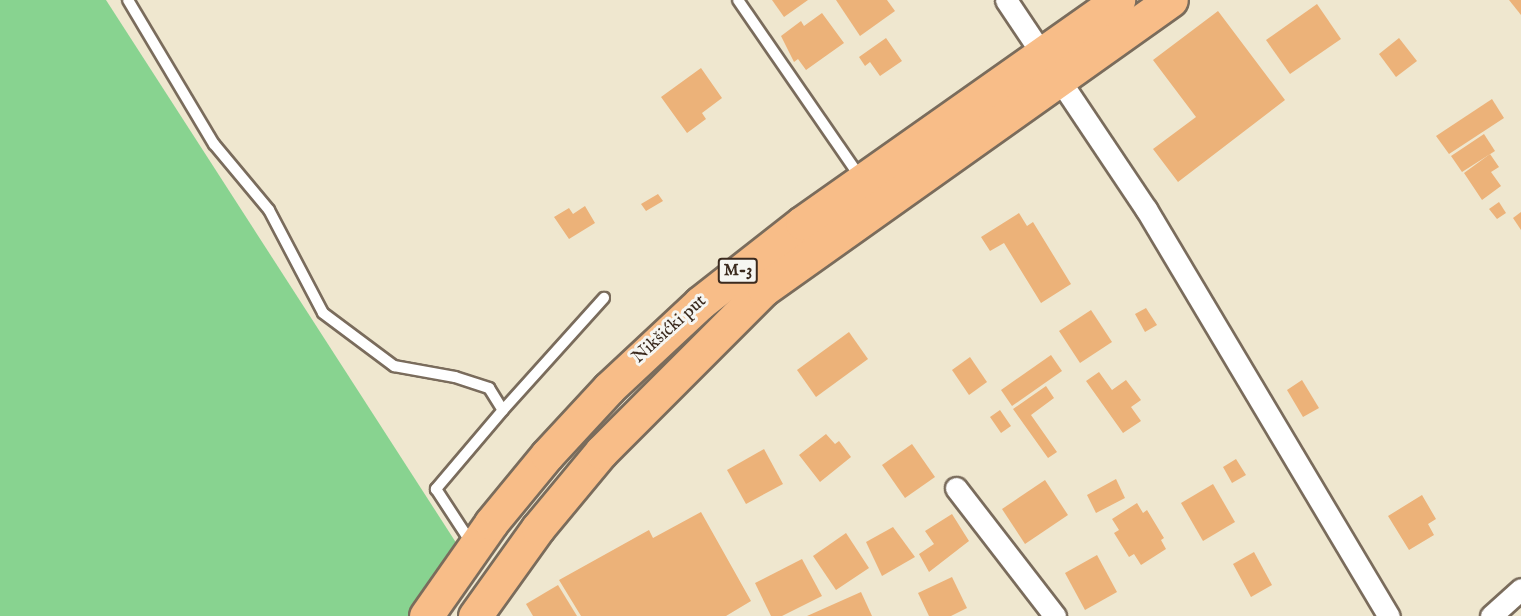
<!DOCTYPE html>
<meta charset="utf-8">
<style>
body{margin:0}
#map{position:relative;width:1521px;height:616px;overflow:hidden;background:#efe7cf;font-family:"IM FELL English",serif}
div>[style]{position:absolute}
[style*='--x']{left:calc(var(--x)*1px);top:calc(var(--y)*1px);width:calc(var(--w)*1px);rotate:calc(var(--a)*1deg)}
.green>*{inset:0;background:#88d390}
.building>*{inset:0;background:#ecb279}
.roads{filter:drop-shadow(2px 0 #7a6c5c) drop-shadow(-2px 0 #7a6c5c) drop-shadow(0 2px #7a6c5c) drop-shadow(0 -2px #7a6c5c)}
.service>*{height:10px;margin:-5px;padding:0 5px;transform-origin:5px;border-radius:5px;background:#fff}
.minor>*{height:21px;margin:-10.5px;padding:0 10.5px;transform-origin:10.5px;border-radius:10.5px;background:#fff}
.primary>*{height:33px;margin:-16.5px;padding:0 16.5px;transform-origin:16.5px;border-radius:16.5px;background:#f8bd88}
span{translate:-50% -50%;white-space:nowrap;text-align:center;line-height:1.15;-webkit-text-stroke:6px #f6f6f2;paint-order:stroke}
.shield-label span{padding:2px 4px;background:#f6f6f2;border:2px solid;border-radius:4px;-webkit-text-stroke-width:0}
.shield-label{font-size:16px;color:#3b2a1e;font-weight:700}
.street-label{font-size:18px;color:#3b2a1e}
</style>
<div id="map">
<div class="green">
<i style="clip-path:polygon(0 0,106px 0,464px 555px,426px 616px,0 616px)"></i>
</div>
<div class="building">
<i style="clip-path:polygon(772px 0,808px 0,784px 17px)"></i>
<i style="clip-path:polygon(836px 0,887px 0,895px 11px,860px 36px)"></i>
<i style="clip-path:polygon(1509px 0,1521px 0,1521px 15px)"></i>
<i style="clip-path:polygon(1317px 4px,1341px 39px,1290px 74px,1266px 40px)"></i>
<i style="clip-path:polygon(1218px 11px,1285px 100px,1178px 182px,1153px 149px,1196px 117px,1153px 60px)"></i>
<i style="clip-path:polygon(822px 13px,844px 43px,806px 70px,798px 59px,794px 62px,781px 36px,801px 21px,804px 26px)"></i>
<i style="clip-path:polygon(886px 38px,902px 61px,880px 76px,870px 62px,865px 66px,859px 57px)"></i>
<i style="clip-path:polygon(1399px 38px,1417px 61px,1396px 77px,1379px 54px)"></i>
<i style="clip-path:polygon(701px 68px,722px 98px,702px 113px,706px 119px,687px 133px,661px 97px)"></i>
<i style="clip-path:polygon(1492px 99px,1504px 118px,1449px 154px,1436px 136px)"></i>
<i style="clip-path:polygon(1484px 134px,1495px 151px,1462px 172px,1451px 156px)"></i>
<i style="clip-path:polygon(1490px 154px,1499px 167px,1491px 172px,1501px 186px,1482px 200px,1464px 173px)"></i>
<i style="clip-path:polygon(658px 194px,663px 201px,646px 211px,641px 204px)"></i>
<i style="clip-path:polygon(1499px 202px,1506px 213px,1497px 219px,1489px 209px)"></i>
<i style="clip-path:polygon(585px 206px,595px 223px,569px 239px,554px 217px,569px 208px,573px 214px)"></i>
<i style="clip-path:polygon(1521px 212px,1521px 230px,1513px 218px)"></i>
<i style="clip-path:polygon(1019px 213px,1027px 226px,1033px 222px,1071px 284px,1041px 303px,1004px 243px,990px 251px,981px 237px)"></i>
<i style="clip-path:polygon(1146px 308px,1157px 325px,1145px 332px,1135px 314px)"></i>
<i style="clip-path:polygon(1091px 310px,1112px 342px,1080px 363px,1059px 331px)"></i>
<i style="clip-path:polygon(849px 332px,868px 359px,816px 397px,797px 370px)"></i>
<i style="clip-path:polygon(1051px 355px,1062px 371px,1012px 406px,1001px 390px)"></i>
<i style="clip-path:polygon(970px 357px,987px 382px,969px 395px,952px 370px)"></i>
<i style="clip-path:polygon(1099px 372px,1112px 390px,1126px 380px,1141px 400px,1131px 407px,1141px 421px,1123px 433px,1086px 381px)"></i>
<i style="clip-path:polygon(1302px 380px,1319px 408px,1303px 417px,1287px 390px)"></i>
<i style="clip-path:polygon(1046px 386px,1054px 398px,1031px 415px,1057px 452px,1048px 458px,1013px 409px)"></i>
<i style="clip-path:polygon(1000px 410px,1011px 426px,1001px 433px,990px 417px)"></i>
<i style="clip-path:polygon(826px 434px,835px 444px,839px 441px,851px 457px,820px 482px,799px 455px)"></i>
<i style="clip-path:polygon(912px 444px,935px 477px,905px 498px,882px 465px)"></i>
<i style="clip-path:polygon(764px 449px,783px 484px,746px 504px,727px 470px)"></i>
<i style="clip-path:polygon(1236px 459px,1246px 475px,1232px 483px,1223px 467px)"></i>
<i style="clip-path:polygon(1116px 479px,1125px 498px,1096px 513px,1087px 495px)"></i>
<i style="clip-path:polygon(1045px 480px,1068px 515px,1025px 544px,1002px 509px)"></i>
<i style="clip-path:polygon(1213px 484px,1235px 522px,1203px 541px,1181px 503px)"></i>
<i style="clip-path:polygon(1422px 495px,1436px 519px,1428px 524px,1434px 535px,1409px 550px,1388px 516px)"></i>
<i style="clip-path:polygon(1137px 503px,1143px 513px,1147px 510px,1164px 538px,1161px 540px,1166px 549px,1141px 565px,1134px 554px,1129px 557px,1114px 533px,1119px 530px,1112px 519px)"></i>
<i style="clip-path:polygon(701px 512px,751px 601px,726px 616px,581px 616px,559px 580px,649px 530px,653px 538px)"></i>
<i style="clip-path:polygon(952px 514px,969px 541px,929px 572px,919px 554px,934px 544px,925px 531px)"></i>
<i style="clip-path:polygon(893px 527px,915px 557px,882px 576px,866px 542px)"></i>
<i style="clip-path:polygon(846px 533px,869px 568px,836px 590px,813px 556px)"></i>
<i style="clip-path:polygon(1254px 552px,1272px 585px,1251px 597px,1233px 564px)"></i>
<i style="clip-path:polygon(1097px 555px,1117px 592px,1085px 610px,1065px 573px)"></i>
<i style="clip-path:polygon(802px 559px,822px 596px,782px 616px,771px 616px,755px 583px)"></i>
<i style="clip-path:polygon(952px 577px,967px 608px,951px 616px,929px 616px,918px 593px)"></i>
<i style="clip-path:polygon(558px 585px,577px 616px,533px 616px,526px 604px)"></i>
<i style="clip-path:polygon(861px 592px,872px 616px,807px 616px)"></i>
</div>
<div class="roads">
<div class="service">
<i style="--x:128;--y:0;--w:168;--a:59.2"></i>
<i style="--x:214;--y:144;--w:86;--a:50.2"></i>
<i style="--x:269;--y:210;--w:116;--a:62.3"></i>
<i style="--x:323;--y:313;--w:89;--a:36.7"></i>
<i style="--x:394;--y:366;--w:62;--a:10.2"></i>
<i style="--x:455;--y:377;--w:36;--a:18"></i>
<i style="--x:489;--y:388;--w:26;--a:58"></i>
<i style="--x:503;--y:410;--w:104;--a:130.3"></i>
<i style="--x:436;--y:489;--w:66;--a:56.8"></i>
<i style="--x:738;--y:0;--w:215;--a:55.4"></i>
<i style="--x:503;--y:410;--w:151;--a:-48"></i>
</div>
<div class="minor">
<i style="--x:1006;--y:0;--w:252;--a:56.2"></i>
<i style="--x:1146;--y:209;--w:474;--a:59.2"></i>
<i style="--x:956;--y:488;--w:162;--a:52.3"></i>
<i style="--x:1491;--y:616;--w:40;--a:-42"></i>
</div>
<div class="primary">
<i style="--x:426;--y:616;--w:113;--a:-55"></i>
<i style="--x:491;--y:523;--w:88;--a:-50.5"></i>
<i style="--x:547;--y:455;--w:91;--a:-47.2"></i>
<i style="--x:609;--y:388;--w:125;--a:-43"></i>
<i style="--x:700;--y:303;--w:130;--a:-38.1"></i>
<i style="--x:802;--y:223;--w:387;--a:-35.2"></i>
<i style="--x:475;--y:616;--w:108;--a:-54.4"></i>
<i style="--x:538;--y:528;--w:99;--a:-50.3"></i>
<i style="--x:601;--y:452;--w:231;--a:-45"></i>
<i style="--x:764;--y:289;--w:499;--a:-35.4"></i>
</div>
</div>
<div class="shield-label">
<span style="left:738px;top:271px">M-3</span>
</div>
<div class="street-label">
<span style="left:670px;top:330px;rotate:-42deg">Nikšićki put</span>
</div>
</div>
